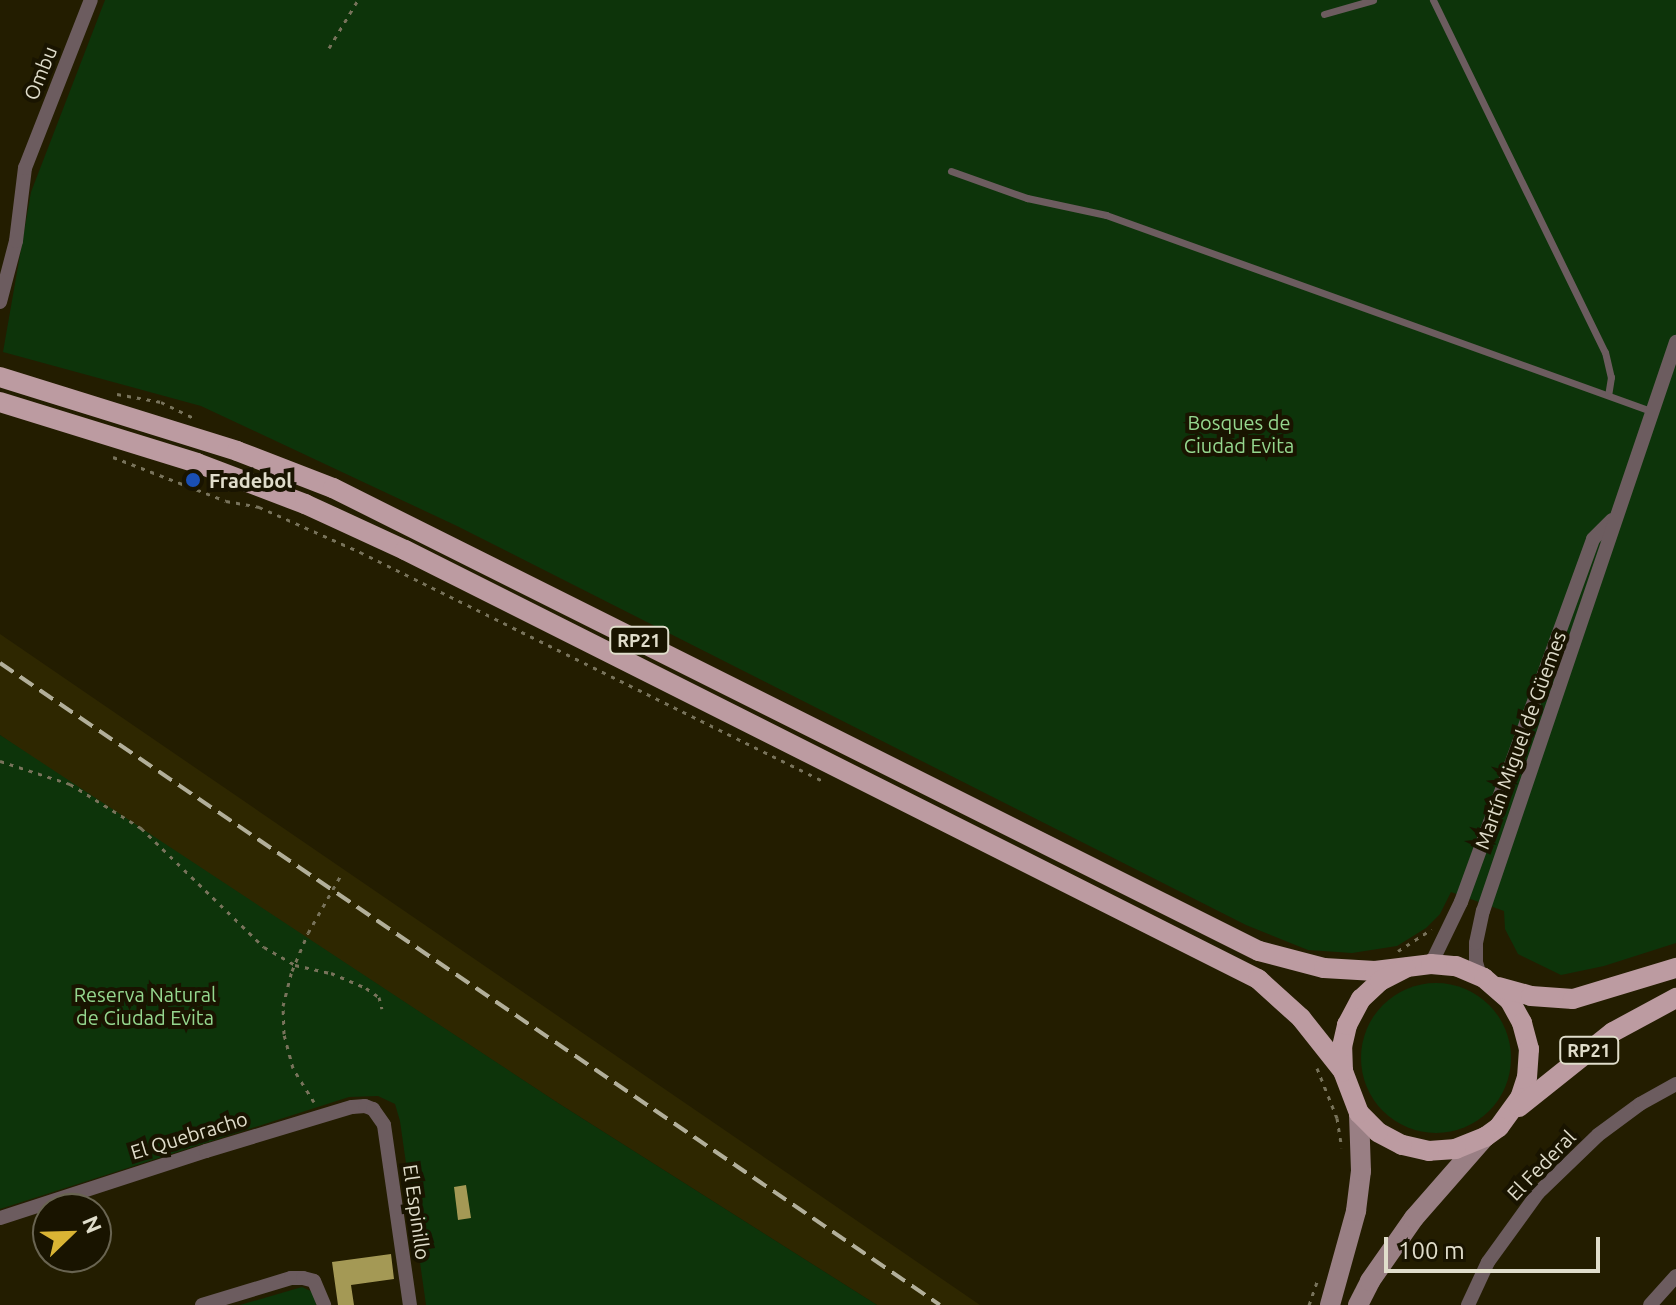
<!DOCTYPE html>
<meta charset="utf-8">
<style>
body{margin:0}
#map{position:relative;width:1676px;height:1305px;overflow:hidden;background:#231d00;font-family:Ubuntu,sans-serif}
div>[style]{position:absolute}
[style*='--x']{left:calc(var(--x)*1px);top:calc(var(--y)*1px);width:calc(var(--w)*1px);rotate:calc(var(--a)*1deg)}
.built>*{inset:0;background:#2e2700}
.green>*{inset:0;background:#0d340a}
.round{border-radius:50%}
.building>*{inset:0;background:#a49955}
.path>*{height:3px;margin-top:-1.5px;transform-origin:0;background:repeating-linear-gradient(90deg,#78735b 0 4px,transparent 0 10px)}
.service>*{height:7px;margin:-3.5px;padding:0 3.5px;transform-origin:3.5px;border-radius:3.5px;background:#6c5c5f}
.minor>*{height:14px;margin:-7px;padding:0 7px;transform-origin:7px;border-radius:7px;background:#6c5c5f}
.secondary>*{height:20px;margin:-10px;padding:0 10px;transform-origin:10px;border-radius:10px;background:#997f84}
.primary>*{height:20px;margin:-10px;padding:0 10px;transform-origin:10px;border-radius:10px;background:#bc9ba1}
.rail>*{height:4px;margin-top:-2px;transform-origin:0;background:repeating-linear-gradient(90deg,#b2af9a 0 16px,transparent 0 24px)}
.dots>*{width:22px;height:22px;translate:-50% -50%;box-sizing:border-box;border:4px solid #191400;border-radius:50%}
span{translate:-50% -50%;white-space:nowrap;text-align:center;line-height:1.15;-webkit-text-stroke:8px #191400;paint-order:stroke}
.shield-label span{padding:2px 6px;background:#191400;border:2px solid;border-radius:6px;-webkit-text-stroke-width:0}
.shield-label{font-size:18px;color:#e0ddcb;font-weight:700}
.street-label{font-size:20px;color:#e0ddcb}
.park-label{font-size:20px;color:#95d78e}
.poi-label{font-size:20px;color:#e0ddcb;font-weight:700}
.left{translate:0 -50%;text-align:left}
.north{position:absolute;left:32px;top:1193px;width:80px;height:80px;box-sizing:border-box;background:#191400;border:2px solid #696451;border-radius:50%;rotate:67deg;font-size:22px;font-weight:700;line-height:32px;text-align:center;color:#e0ddcb}
.north::after{content:'';display:block;margin:auto;width:28px;height:36px;background:#d9b434;clip-path:polygon(50% 0,100% 100%,50% 72%,0 100%)}
.scale{position:absolute;left:1384px;top:1237px;width:216px;height:36px;box-sizing:border-box;border:4px solid #e0ddcb;border-top:0;padding-left:10px;font-size:24px;line-height:28px;white-space:nowrap;color:#e0ddcb;-webkit-text-stroke:6px #191400;paint-order:stroke}
</style>
<div id="map">
<div class="built">
<i style="clip-path:polygon(0 634px,980px 1305px,877px 1305px,558px 1103px,34px 759px,0 735px)"></i>
</div>
<div class="green">
<i style="clip-path:polygon(105px 0,1676px 0,1676px 943px,1604px 966px,1561px 975px,1518px 954px,1505px 929px,1504px 911px,1451px 892px,1440px 914px,1426px 928px,1397px 946px,1352px 953px,1308px 950px,1246px 925px,457px 526px,201px 406px,3px 352px,31px 192px)"></i>
<i style="clip-path:polygon(0 735px,558px 1103px,877px 1305px,426px 1305px,400px 1121px,395px 1104px,378px 1096px,349px 1097px,0 1209px)"></i>
<i class="round" style="left:1361px;top:983px;width:150px;height:150px"></i>
<i style="clip-path:polygon(302px 1287px,315px 1293px,316px 1305px,240px 1305px)"></i>
</div>
<div class="building">
<i style="clip-path:polygon(466px 1185px,471px 1218px,458px 1220px,454px 1187px)"></i>
<i style="clip-path:polygon(391px 1254px,394px 1279px,351px 1285px,354px 1305px,338px 1305px,332px 1262px)"></i>
</div>
<div class="path">
<i style="--x:329;--y:48;--w:56;--a:-58.9"></i>
<i style="--x:117;--y:394;--w:45;--a:10.3"></i>
<i style="--x:161;--y:402;--w:39;--a:26"></i>
<i style="--x:113;--y:457;--w:121;--a:21.3"></i>
<i style="--x:226;--y:501;--w:34;--a:10"></i>
<i style="--x:259;--y:507;--w:111;--a:24"></i>
<i style="--x:360;--y:552;--w:519;--a:26.32"></i>
<i style="--x:0;--y:761;--w:74;--a:18.2"></i>
<i style="--x:70;--y:784;--w:84;--a:31.8"></i>
<i style="--x:141;--y:828;--w:171;--a:44.1"></i>
<i style="--x:264;--y:947;--w:36;--a:30"></i>
<i style="--x:295;--y:965;--w:37;--a:13"></i>
<i style="--x:331;--y:973;--w:38;--a:23"></i>
<i style="--x:366;--y:988;--w:16;--a:35"></i>
<i style="--x:379;--y:997;--w:12;--a:76"></i>
<i style="--x:1398;--y:951;--w:40;--a:-32.9"></i>
<i style="--x:1317;--y:1068;--w:54;--a:68.2"></i>
<i style="--x:1337;--y:1118;--w:30;--a:81"></i>
<i style="--x:314;--y:1102;--w:40;--a:-122"></i>
<i style="--x:293;--y:1068;--w:35;--a:-105"></i>
<i style="--x:284;--y:1034;--w:28;--a:-92"></i>
<i style="--x:283;--y:1006;--w:36;--a:-76"></i>
<i style="--x:292;--y:971;--w:41;--a:-67.2"></i>
<i style="--x:308;--y:933;--w:67;--a:-60.4"></i>
<i style="--x:1309;--y:1305;--w:28;--a:-71"></i>
</div>
<div class="service">
<i style="--x:1433;--y:0;--w:392;--a:64"></i>
<i style="--x:1605;--y:352;--w:26;--a:77"></i>
<i style="--x:1611;--y:377;--w:18;--a:99"></i>
<i style="--x:1324;--y:14;--w:51;--a:-15.9"></i>
<i style="--x:951;--y:171;--w:81;--a:19.6"></i>
<i style="--x:1027;--y:198;--w:81;--a:12.1"></i>
<i style="--x:1106;--y:215;--w:579;--a:19.78"></i>
</div>
<div class="minor">
<i style="--x:0;--y:302;--w:63;--a:-75.3"></i>
<i style="--x:16;--y:241;--w:74;--a:-83"></i>
<i style="--x:25;--y:168;--w:180;--a:-68.6"></i>
<i style="--x:1431;--y:964;--w:69;--a:-64.2"></i>
<i style="--x:1461;--y:902;--w:386;--a:-70"></i>
<i style="--x:1593;--y:539;--w:27;--a:-45"></i>
<i style="--x:1480;--y:976;--w:15;--a:-106"></i>
<i style="--x:1476;--y:962;--w:19;--a:-90"></i>
<i style="--x:1476;--y:943;--w:33;--a:-78"></i>
<i style="--x:1483;--y:911;--w:601;--a:-71.26"></i>
<i style="--x:0;--y:1218;--w:217;--a:-18"></i>
<i style="--x:206;--y:1151;--w:152;--a:-16.8"></i>
<i style="--x:352;--y:1107;--w:13;--a:-4"></i>
<i style="--x:365;--y:1106;--w:9;--a:21"></i>
<i style="--x:373;--y:1109;--w:19;--a:55"></i>
<i style="--x:384;--y:1125;--w:182;--a:81.8"></i>
<i style="--x:202;--y:1305;--w:93;--a:-16.9"></i>
<i style="--x:291;--y:1278;--w:12;--a:0"></i>
<i style="--x:303;--y:1278;--w:11;--a:15"></i>
<i style="--x:314;--y:1281;--w:26;--a:67"></i>
<i style="--x:1468;--y:1305;--w:47;--a:-65.1"></i>
<i style="--x:1488;--y:1262;--w:85;--a:-54.1"></i>
<i style="--x:1538;--y:1193;--w:83;--a:-44"></i>
<i style="--x:1598;--y:1135;--w:52;--a:-36.4"></i>
<i style="--x:1640;--y:1104;--w:41;--a:-29.1"></i>
<i style="--x:1650;--y:1305;--w:39;--a:-48"></i>
</div>
<div class="secondary">
<i style="--x:1330;--y:1305;--w:98;--a:-74.5"></i>
<i style="--x:1356;--y:1211;--w:40;--a:-82.9"></i>
<i style="--x:1361;--y:1171;--w:58;--a:-92"></i>
<i style="--x:1358;--y:1305;--w:27;--a:-63"></i>
<i style="--x:1370;--y:1281;--w:77;--a:-55.1"></i>
<i style="--x:1414;--y:1218;--w:108;--a:-48.8"></i>
</div>
<div class="primary">
<i style="--x:0;--y:377;--w:248;--a:17.3"></i>
<i style="--x:237;--y:451;--w:103;--a:21.1"></i>
<i style="--x:333;--y:488;--w:1035;--a:26.57"></i>
<i style="--x:1259;--y:951;--w:67;--a:14.7"></i>
<i style="--x:1324;--y:968;--w:51;--a:3.4"></i>
<i style="--x:1375;--y:971;--w:56;--a:-7.1"></i>
<i style="--x:1431;--y:964;--w:25;--a:5"></i>
<i style="--x:1456;--y:966;--w:30;--a:23"></i>
<i style="--x:1484;--y:978;--w:35;--a:41"></i>
<i style="--x:1510;--y:1001;--w:25;--a:61"></i>
<i style="--x:1522;--y:1023;--w:27;--a:75"></i>
<i style="--x:1529;--y:1049;--w:28;--a:94"></i>
<i style="--x:1527;--y:1077;--w:22;--a:108"></i>
<i style="--x:1520;--y:1098;--w:36;--a:126"></i>
<i style="--x:1499;--y:1127;--w:17;--a:144"></i>
<i style="--x:1485;--y:1137;--w:31;--a:158"></i>
<i style="--x:1456;--y:1149;--w:27;--a:176"></i>
<i style="--x:1429;--y:1151;--w:28;--a:-167"></i>
<i style="--x:1402;--y:1145;--w:27;--a:-152"></i>
<i style="--x:1378;--y:1132;--w:27;--a:-135"></i>
<i style="--x:1359;--y:1113;--w:45;--a:-110.9"></i>
<i style="--x:1343;--y:1071;--w:24;--a:-92"></i>
<i style="--x:1342;--y:1047;--w:23;--a:-77"></i>
<i style="--x:1347;--y:1025;--w:30;--a:-62"></i>
<i style="--x:1361;--y:999;--w:26;--a:-43"></i>
<i style="--x:1380;--y:981;--w:29;--a:-27"></i>
<i style="--x:0;--y:402;--w:206;--a:17.2"></i>
<i style="--x:197;--y:463;--w:116;--a:20.8"></i>
<i style="--x:305;--y:504;--w:110;--a:24.7"></i>
<i style="--x:405;--y:550;--w:955;--a:26.7"></i>
<i style="--x:1258;--y:979;--w:58;--a:42.2"></i>
<i style="--x:1301;--y:1018;--w:68;--a:51.6"></i>
<i style="--x:1498;--y:987;--w:34;--a:15"></i>
<i style="--x:1531;--y:996;--w:42;--a:4.1"></i>
<i style="--x:1573;--y:999;--w:108;--a:-16.8"></i>
<i style="--x:1519;--y:1107;--w:120;--a:-38.6"></i>
<i style="--x:1613;--y:1032;--w:72;--a:-28.4"></i>
</div>
<div class="rail">
<i style="--x:0;--y:663;--w:1138;--a:34.33"></i>
</div>
<div class="dots">
<i style="left:193px;top:480px;background:#1a4fb4"></i>
</div>
<div class="shield-label">
<span style="left:639px;top:640px">RP21</span>
<span style="left:1589px;top:1050px">RP21</span>
</div>
<div class="street-label">
<span style="left:40px;top:73px;rotate:-68deg">Ombu</span>
<span style="left:1520px;top:740px;rotate:-70deg">Martín Miguel de Güemes</span>
<span style="left:189px;top:1135px;rotate:-17deg">El Quebracho</span>
<span style="left:1541px;top:1165px;rotate:-46deg">El Federal</span>
<span style="left:417px;top:1212px;rotate:82deg">El Espinillo</span>
</div>
<div class="park-label">
<span style="left:1239px;top:434px">Bosques de<br>Ciudad Evita</span>
<span style="left:145px;top:1006px">Reserva Natural<br>de Ciudad Evita</span>
</div>
<div class="poi-label">
<span class="left" style="left:209px;top:480px">Fradebol</span>
</div>
<div class="north">N</div>
<div class="scale">100 m</div>
</div>
